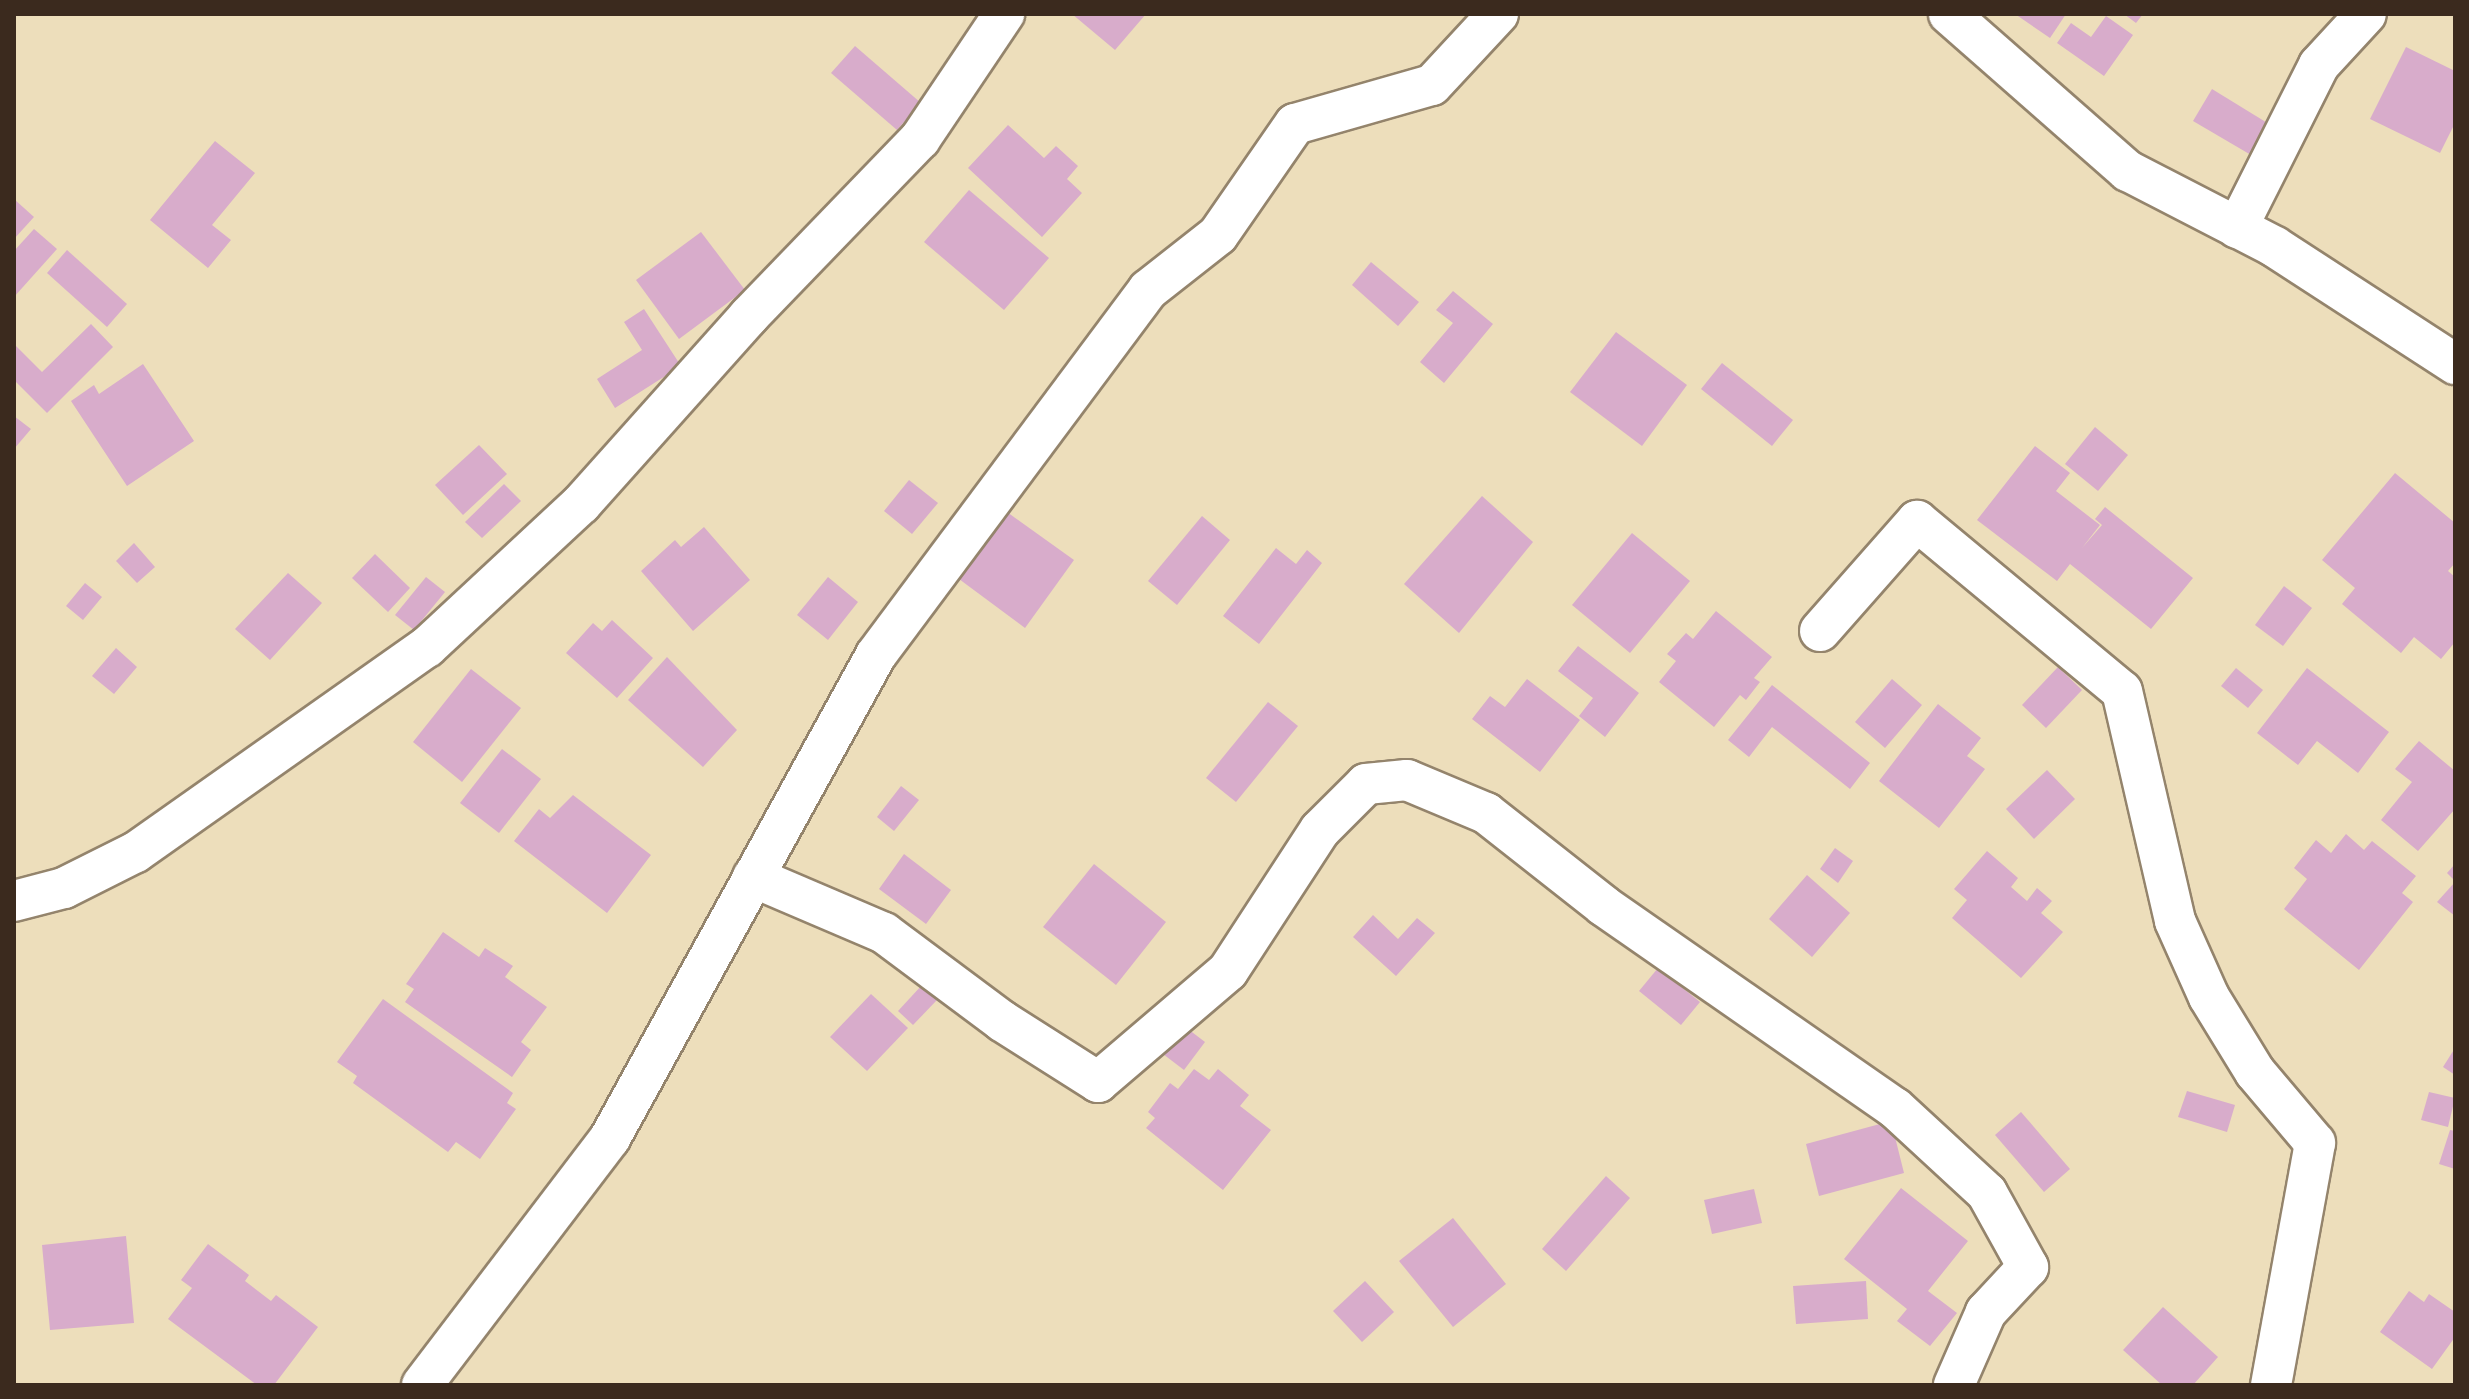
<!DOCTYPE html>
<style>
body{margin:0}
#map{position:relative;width:2469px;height:1399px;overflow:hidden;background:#eddebb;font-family:Itim,sans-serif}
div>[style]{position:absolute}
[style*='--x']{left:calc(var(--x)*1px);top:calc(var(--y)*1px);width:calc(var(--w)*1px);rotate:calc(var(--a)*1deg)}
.building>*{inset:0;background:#d8accb}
.roads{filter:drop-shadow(2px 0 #94846c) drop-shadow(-2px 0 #94846c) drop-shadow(0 2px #94846c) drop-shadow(0 -2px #94846c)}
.street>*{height:40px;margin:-20px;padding:0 20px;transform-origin:20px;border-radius:20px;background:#fff}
span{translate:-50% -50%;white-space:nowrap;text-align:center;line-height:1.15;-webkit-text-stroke:6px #fcf5e5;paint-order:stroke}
.frame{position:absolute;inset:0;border:16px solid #3b2a1e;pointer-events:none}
</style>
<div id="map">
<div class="building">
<i style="clip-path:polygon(1072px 14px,1146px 14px,1115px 50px)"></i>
<i style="clip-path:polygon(2015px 14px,2066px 14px,2050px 38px)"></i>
<i style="clip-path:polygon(2124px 14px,2143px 14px,2136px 23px)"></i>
<i style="clip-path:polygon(2106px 16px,2133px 35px,2104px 76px,2057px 43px,2071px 23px,2091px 37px)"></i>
<i style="clip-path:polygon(855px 46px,921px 103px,897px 130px,831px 73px)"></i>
<i style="clip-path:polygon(2406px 47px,2455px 71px,2455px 123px,2440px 153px,2370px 119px)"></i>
<i style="clip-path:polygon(2212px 89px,2269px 124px,2251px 155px,2193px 121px)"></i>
<i style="clip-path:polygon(1008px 125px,1044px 158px,1056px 146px,1078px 166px,1067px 179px,1082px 193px,1042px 237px,968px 168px)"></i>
<i style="clip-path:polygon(215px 141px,255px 173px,212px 225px,231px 240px,208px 268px,150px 220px)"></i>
<i style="clip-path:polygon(969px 190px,1049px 258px,1004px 310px,924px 242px)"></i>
<i style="clip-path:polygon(14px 199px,34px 217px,14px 239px)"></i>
<i style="clip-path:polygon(34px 229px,57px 249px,14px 297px,14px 251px)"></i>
<i style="clip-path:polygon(701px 232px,745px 290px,679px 339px,636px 280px)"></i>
<i style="clip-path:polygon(67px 250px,127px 304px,107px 327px,47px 273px)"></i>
<i style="clip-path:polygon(1371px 262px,1419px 302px,1398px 326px,1352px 285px)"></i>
<i style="clip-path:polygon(1453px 291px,1493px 324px,1444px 383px,1420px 362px,1453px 323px,1436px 310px)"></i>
<i style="clip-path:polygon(644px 309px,681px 366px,615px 408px,597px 379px,642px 350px,624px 322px)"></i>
<i style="clip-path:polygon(91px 324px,113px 347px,47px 413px,14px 380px,14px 344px,42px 372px)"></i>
<i style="clip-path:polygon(1616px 332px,1687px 385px,1642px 446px,1570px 392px)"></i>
<i style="clip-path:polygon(1722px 363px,1793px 420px,1772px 446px,1701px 389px)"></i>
<i style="clip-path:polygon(143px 364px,194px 441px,127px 486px,71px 401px,94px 385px,99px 394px)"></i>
<i style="clip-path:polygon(14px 416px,31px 429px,14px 449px)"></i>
<i style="clip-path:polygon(2095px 427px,2128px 455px,2098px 491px,2065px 464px)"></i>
<i style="clip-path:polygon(479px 445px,507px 474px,463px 515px,435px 485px)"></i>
<i style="clip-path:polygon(2035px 446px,2070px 473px,2056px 491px,2100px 525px,2082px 548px,2102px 525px,2095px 519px,2105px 507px,2193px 578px,2151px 629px,2070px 564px,2057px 581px,1977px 520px)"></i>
<i style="clip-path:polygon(2395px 473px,2455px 523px,2455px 563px,2448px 571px,2455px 577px,2455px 642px,2441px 659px,2414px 637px,2401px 653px,2342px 604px,2355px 588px,2322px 560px)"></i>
<i style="clip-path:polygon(909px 480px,938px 503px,912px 534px,884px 511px)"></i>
<i style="clip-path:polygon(504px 484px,521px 501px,482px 538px,465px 522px)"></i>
<i style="clip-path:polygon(1482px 496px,1533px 542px,1459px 633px,1404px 584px)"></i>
<i style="clip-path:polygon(1007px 512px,1074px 560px,1025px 628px,959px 579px)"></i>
<i style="clip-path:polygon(1202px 516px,1230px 540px,1177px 605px,1148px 581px)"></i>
<i style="clip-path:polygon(704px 527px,750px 580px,693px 631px,641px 571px,675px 540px,681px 547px)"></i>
<i style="clip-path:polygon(1632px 533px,1690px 581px,1630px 653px,1572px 605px)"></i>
<i style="clip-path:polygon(134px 543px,155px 567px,137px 583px,116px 561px)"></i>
<i style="clip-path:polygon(1276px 548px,1296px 564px,1307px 550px,1322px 563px,1259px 644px,1223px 616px)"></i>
<i style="clip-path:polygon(375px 554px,410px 588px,388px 612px,352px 578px)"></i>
<i style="clip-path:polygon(288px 573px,322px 603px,270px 660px,235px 629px)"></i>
<i style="clip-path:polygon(426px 577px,445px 592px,414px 630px,395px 615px)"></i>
<i style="clip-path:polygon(828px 577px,858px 602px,828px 640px,797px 615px)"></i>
<i style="clip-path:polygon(85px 583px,102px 597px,83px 620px,66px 606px)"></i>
<i style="clip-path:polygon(2284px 586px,2312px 608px,2283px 646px,2255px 625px)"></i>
<i style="clip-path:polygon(1716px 611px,1772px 657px,1754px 678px,1760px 682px,1746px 700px,1740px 695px,1714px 727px,1659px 682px,1676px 661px,1667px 654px,1686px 633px,1693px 639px)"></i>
<i style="clip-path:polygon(612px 620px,653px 658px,617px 698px,566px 653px,593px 623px,602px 631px)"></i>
<i style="clip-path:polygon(1578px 646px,1639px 693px,1605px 737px,1579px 716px,1593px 698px,1558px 671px)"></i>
<i style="clip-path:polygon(116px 648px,137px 667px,114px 694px,92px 676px)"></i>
<i style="clip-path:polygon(667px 657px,737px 730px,703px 767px,628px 700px)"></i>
<i style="clip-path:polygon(2058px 667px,2082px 690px,2046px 728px,2022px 705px)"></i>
<i style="clip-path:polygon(2236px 668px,2263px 690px,2248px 708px,2221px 686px)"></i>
<i style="clip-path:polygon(2307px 668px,2389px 732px,2358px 773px,2317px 741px,2298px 765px,2257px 733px)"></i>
<i style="clip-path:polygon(471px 669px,521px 708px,462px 782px,413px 742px)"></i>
<i style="clip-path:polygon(1527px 679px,1580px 720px,1540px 772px,1472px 719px,1490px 696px,1505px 707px)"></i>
<i style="clip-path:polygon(1892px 679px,1922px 705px,1885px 748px,1855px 722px)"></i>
<i style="clip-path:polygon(1772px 685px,1870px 763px,1850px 789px,1772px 727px,1749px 757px,1728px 740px)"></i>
<i style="clip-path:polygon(1268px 702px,1298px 726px,1236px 802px,1206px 778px)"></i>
<i style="clip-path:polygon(1938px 704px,1981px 738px,1967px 756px,1985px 769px,1939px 828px,1879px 781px)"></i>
<i style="clip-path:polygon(2419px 741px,2455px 771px,2455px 809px,2418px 851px,2381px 820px,2412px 782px,2395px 769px)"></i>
<i style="clip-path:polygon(502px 749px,541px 779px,499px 833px,460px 803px)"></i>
<i style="clip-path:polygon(2047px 770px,2075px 799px,2034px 839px,2006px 809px)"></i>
<i style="clip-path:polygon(901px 786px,919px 800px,894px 831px,877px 817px)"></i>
<i style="clip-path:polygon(573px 795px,651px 855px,607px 913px,514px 841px,539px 809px,550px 818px)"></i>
<i style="clip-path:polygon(2346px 834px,2364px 850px,2372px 841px,2416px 876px,2402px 893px,2413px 902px,2359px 970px,2284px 909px,2307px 879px,2294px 868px,2316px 840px,2331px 853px)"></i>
<i style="clip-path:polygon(1835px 848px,1853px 861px,1838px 883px,1820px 869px)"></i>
<i style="clip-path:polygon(1987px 851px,2018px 878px,2011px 887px,2027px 901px,2037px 888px,2052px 901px,2041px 913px,2063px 932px,2021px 978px,1952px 918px,1967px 900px,1954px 889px)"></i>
<i style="clip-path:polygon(904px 854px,951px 890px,926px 924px,879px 889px)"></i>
<i style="clip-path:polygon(1094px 864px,1166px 922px,1116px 985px,1043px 927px)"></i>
<i style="clip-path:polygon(2455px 864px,2455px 881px,2447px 873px)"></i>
<i style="clip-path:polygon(1807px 875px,1850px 913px,1812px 957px,1769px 919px)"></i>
<i style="clip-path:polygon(2455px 882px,2455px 916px,2437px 902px)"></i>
<i style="clip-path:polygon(1373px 915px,1398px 939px,1417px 918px,1435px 933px,1396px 976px,1353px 937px)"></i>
<i style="clip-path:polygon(443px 932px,479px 957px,485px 948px,513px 966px,505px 977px,547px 1007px,521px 1042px,531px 1050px,512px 1077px,405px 1002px,414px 989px,406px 984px)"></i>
<i style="clip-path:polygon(1658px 968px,1700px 1002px,1681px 1025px,1639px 991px)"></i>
<i style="clip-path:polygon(922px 985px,937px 1000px,913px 1025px,898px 1011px)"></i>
<i style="clip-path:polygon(871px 994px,908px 1028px,867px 1071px,830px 1037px)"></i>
<i style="clip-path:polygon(383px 999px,513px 1093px,507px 1103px,516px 1109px,480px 1159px,456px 1142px,448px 1152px,353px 1083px,357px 1076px,337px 1062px)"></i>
<i style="clip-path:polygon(1184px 1026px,1205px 1042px,1184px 1070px,1163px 1054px)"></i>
<i style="clip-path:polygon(2455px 1048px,2455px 1075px,2443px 1067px)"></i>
<i style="clip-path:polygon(1194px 1069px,1209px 1080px,1218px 1069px,1249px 1095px,1240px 1106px,1271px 1130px,1223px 1190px,1146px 1128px,1155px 1118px,1148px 1112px,1170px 1083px,1178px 1089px)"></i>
<i style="clip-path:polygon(2187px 1091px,2235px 1105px,2227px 1132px,2178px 1117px)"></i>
<i style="clip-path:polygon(2429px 1092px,2455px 1098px,2448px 1127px,2421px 1120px)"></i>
<i style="clip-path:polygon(2021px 1112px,2070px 1169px,2044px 1192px,1995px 1135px)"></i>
<i style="clip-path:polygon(1891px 1121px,1904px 1173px,1819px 1196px,1806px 1144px)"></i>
<i style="clip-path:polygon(2450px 1130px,2455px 1131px,2455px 1169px,2439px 1164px)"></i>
<i style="clip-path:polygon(1606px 1176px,1630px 1198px,1566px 1271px,1542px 1249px)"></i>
<i style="clip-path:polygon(1901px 1188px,1968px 1241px,1928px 1291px,1957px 1313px,1930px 1346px,1897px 1321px,1907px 1309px,1844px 1259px)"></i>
<i style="clip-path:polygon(1754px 1189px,1762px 1223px,1712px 1234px,1704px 1200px)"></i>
<i style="clip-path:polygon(1453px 1218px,1506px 1284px,1453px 1327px,1399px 1261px)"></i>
<i style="clip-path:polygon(126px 1236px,134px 1323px,50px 1330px,42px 1245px)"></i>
<i style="clip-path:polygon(208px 1244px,249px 1275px,245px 1281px,271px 1301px,276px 1295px,318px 1327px,274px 1385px,257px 1385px,168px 1319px,192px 1288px,181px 1280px)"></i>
<i style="clip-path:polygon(1365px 1281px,1394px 1312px,1362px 1342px,1333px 1311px)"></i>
<i style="clip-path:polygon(1866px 1281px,1868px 1319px,1796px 1324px,1793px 1286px)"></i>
<i style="clip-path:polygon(2409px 1291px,2424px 1302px,2429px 1294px,2455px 1312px,2455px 1337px,2432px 1369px,2380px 1332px)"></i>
<i style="clip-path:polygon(2163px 1307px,2218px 1357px,2193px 1385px,2162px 1385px,2123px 1350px)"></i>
</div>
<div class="roads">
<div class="street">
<i style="--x:1949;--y:14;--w:238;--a:41.3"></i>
<i style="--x:2128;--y:171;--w:165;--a:27.3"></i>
<i style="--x:2275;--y:247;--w:215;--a:33"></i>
<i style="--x:2237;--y:228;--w:182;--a:-63.3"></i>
<i style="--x:2319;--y:65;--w:69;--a:-47.3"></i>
<i style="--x:1820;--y:631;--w:147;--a:-48.6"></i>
<i style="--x:1917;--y:521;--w:266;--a:39.7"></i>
<i style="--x:2122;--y:691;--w:236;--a:77"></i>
<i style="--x:2175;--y:921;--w:83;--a:65.9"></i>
<i style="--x:2209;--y:997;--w:88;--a:58.5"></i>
<i style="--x:2255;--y:1072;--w:93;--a:49.8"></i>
<i style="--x:2315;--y:1143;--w:246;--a:100.3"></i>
<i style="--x:753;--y:877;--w:142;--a:23.1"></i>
<i style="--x:884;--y:933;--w:147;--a:36.7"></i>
<i style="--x:1002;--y:1021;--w:114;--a:32.4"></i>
<i style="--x:1098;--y:1082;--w:171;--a:-40.5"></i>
<i style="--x:1228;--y:971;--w:168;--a:-56.9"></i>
<i style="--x:1320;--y:830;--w:65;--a:-45"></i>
<i style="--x:1366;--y:784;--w:41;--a:-5.6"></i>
<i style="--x:1407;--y:780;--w:86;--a:22.7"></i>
<i style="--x:1486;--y:813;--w:150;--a:38.2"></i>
<i style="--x:1604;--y:906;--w:354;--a:34.8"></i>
<i style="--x:1895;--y:1108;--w:125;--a:42.7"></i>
<i style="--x:1987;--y:1193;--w:85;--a:61"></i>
<i style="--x:2028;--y:1267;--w:62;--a:133"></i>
<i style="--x:1986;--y:1312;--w:80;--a:113.7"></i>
<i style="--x:14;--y:901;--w:52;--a:-14.6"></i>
<i style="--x:64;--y:888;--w:80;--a:-26.6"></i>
<i style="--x:136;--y:852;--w:356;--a:-35.2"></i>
<i style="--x:427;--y:647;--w:210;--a:-42.9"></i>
<i style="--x:581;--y:504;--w:252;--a:-48.2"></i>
<i style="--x:749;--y:316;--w:246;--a:-46"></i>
<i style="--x:920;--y:139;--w:151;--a:-56.1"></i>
<i style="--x:422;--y:1385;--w:310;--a:-52.7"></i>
<i style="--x:610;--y:1138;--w:551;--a:-61.16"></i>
<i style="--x:876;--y:655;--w:455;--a:-53.3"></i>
<i style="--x:1148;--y:290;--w:89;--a:-38.2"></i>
<i style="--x:1218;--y:235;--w:135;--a:-55.3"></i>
<i style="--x:1295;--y:124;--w:142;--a:-15.9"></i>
<i style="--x:1432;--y:85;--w:97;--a:-47.1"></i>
</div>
</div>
<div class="frame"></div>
</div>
